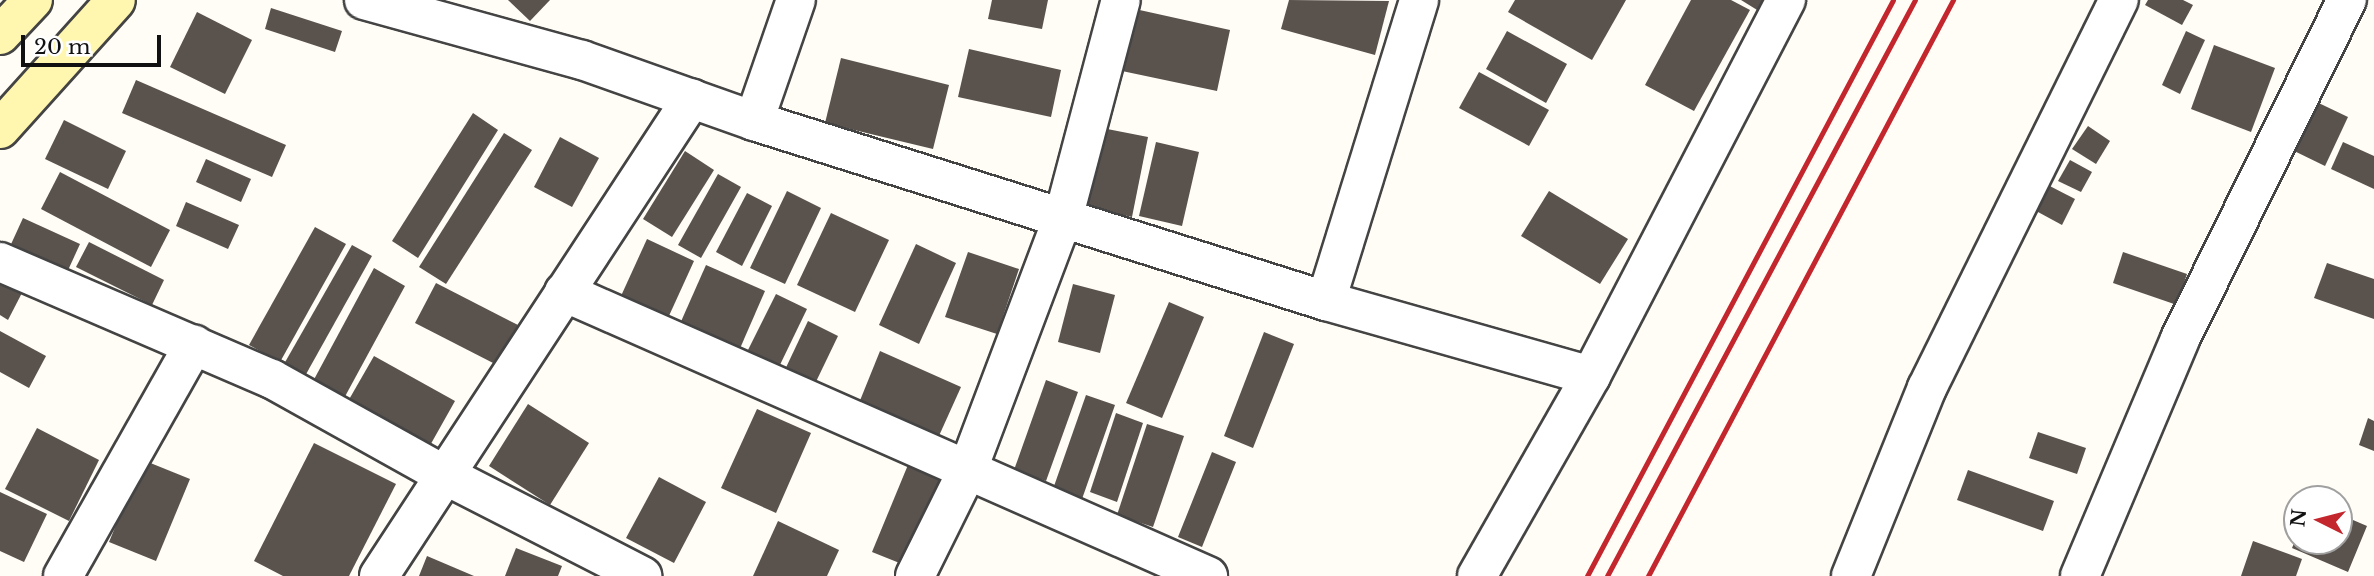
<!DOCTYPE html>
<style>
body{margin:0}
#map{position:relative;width:2374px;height:576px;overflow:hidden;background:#fffdf5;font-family:"Libre Baskerville",serif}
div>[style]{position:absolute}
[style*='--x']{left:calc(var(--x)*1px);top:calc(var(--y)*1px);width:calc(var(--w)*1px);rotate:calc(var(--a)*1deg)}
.building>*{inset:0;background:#5a524d}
.roads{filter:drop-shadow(2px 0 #444) drop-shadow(-2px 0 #444) drop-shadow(0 2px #444) drop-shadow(0 -2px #444)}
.minor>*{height:38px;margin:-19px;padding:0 19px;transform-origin:19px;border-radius:19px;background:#fff}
.secondary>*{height:38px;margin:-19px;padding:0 19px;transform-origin:19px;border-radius:19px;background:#fff6b0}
.rail>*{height:5px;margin:-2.5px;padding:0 2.5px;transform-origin:2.5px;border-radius:2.5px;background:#c4262e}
span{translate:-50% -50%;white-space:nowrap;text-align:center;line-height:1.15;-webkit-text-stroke:7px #fff;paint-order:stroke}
.north{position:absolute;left:2283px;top:485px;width:70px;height:70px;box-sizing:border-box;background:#fff;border:2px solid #a0a0a0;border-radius:50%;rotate:276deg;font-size:19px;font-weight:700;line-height:28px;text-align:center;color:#111}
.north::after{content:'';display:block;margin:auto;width:24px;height:32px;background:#c4262e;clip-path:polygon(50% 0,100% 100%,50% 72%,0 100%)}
.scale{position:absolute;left:21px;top:35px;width:140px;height:32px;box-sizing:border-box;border:4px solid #111;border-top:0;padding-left:9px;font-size:21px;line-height:24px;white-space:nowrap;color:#111;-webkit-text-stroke:5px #fff;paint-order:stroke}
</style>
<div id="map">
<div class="building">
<i style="clip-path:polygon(508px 0,550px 0,530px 21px)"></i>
<i style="clip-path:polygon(992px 0,1048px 0,1042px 29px,988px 19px)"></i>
<i style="clip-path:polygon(1289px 0,1389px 1px,1375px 55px,1281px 29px)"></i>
<i style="clip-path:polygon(1515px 0,1626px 0,1592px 60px,1508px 12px)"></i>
<i style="clip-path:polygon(1691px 0,1731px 0,1750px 10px,1694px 111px,1645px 85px)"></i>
<i style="clip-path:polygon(1741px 0,1769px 0,1762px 13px)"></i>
<i style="clip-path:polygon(2148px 0,2183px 0,2193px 5px,2182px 25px,2145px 5px)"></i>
<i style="clip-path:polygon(271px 8px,342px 31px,335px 52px,265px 29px)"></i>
<i style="clip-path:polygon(1135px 9px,1230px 30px,1217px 91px,1122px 71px)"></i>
<i style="clip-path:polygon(197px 12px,252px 40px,225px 94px,170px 67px)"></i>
<i style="clip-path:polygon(1507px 31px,1567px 64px,1546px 103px,1486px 69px)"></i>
<i style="clip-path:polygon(2186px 31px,2205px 40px,2180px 94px,2162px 85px)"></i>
<i style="clip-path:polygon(2214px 45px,2275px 68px,2251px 132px,2191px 109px)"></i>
<i style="clip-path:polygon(969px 49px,1061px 70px,1051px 117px,958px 97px)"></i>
<i style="clip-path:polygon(841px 58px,949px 85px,933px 149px,825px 123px)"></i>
<i style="clip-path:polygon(1479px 72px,1549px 110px,1529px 146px,1459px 108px)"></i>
<i style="clip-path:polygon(136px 80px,286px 145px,272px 177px,122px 113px)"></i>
<i style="clip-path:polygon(2304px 96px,2348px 117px,2325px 166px,2282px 145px)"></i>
<i style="clip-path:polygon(473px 113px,498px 130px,418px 258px,392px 241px)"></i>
<i style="clip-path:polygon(64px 120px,126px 151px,108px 189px,45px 159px)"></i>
<i style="clip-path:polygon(2088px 126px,2110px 141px,2096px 164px,2072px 149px)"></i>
<i style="clip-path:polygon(1097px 127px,1148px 137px,1132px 217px,1081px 206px)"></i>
<i style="clip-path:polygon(504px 133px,532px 150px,446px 284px,419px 267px)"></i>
<i style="clip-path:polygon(560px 137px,599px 158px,572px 207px,534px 187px)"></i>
<i style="clip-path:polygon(1156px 142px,1199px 152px,1182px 226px,1139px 216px)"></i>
<i style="clip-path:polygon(2343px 142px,2374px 156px,2374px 189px,2331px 169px)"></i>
<i style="clip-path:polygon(685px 151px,714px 170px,672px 237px,643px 219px)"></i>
<i style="clip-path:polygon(206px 159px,251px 179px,241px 202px,196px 182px)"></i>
<i style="clip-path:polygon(2070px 160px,2092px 172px,2081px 192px,2058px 181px)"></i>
<i style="clip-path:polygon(60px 172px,170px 230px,151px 267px,41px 209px)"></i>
<i style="clip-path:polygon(718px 174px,741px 187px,701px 258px,678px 245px)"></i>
<i style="clip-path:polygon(2040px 181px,2075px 199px,2062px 225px,2027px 206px)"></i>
<i style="clip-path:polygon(787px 191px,821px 208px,785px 284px,750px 268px)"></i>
<i style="clip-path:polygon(1549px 191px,1628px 239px,1600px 284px,1521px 236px)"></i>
<i style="clip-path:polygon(747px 193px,772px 206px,742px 266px,716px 252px)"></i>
<i style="clip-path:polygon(186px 202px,239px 225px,228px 249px,176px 226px)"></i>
<i style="clip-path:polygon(831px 213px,889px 240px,855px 312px,797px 285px)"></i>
<i style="clip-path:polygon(23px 218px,80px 244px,64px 279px,7px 253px)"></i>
<i style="clip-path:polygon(315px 227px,346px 244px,280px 362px,249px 345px)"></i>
<i style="clip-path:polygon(647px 239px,694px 261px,668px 318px,621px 296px)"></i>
<i style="clip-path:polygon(89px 242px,164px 280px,152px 305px,76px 267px)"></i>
<i style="clip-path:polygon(916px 244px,956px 263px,919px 344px,879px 325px)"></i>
<i style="clip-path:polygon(352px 245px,372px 256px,305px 376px,284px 364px)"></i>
<i style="clip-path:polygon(968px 252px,1019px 269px,997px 334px,945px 317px)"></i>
<i style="clip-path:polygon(2123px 252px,2187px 274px,2177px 305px,2113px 283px)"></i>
<i style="clip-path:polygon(2327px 263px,2374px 279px,2374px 319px,2314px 298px)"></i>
<i style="clip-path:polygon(706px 265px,765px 291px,738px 353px,679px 326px)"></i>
<i style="clip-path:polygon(374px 268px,405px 286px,342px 402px,311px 385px)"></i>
<i style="clip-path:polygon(0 277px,24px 289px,8px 320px,0 315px)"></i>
<i style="clip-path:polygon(436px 283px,518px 325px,497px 365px,415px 323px)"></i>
<i style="clip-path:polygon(1073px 284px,1115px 295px,1100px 353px,1058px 342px)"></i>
<i style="clip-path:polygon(776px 294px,807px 309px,777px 371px,746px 354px)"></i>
<i style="clip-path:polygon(1169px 302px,1204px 317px,1162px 418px,1126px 403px)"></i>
<i style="clip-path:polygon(808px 321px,838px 336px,812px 390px,782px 376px)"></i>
<i style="clip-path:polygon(0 331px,46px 356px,29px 388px,0 372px)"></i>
<i style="clip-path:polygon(1264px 332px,1294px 344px,1253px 448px,1224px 436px)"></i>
<i style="clip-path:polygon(880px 351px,961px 387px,938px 438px,859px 403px)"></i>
<i style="clip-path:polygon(374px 356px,455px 401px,428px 449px,347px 403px)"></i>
<i style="clip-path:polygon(1046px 380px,1078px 392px,1046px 481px,1014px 470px)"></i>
<i style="clip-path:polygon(1086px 395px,1115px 405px,1082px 499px,1053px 489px)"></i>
<i style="clip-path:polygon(528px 404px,589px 443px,550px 505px,489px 466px)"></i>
<i style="clip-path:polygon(757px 409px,811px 433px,776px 513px,721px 488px)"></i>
<i style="clip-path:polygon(1116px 413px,1143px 423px,1117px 502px,1090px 492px)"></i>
<i style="clip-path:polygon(2368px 418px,2374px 421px,2374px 451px,2359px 445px)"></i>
<i style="clip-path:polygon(1147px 424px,1184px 436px,1153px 527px,1117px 515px)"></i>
<i style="clip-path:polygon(37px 428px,99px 460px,69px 521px,5px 489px)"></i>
<i style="clip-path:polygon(2038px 432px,2086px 448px,2077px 474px,2029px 458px)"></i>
<i style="clip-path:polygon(314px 443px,396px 484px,349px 576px,283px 576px,254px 561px)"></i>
<i style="clip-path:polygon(1212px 452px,1236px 462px,1202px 547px,1178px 537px)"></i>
<i style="clip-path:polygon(143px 460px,190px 479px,156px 561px,109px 542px)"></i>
<i style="clip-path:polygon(910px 460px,945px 475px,907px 566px,872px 552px)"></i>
<i style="clip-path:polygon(1968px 470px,2054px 501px,2043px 531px,1957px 500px)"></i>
<i style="clip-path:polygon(659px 477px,706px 502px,674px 563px,626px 538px)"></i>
<i style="clip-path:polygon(0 492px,47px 514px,24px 562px,0 551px)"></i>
<i style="clip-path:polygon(2339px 514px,2367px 526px,2348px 572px,2292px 548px,2297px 536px,2297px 541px,2339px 541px)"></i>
<i style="clip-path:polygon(778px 521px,839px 550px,827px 576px,753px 576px)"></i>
<i style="clip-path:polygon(2253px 541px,2302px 559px,2296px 576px,2241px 576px)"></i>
<i style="clip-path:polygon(516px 548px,562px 566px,558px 576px,505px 576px)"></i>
<i style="clip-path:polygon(427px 556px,474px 576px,419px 576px)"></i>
</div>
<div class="roads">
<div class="minor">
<i style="--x:364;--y:0;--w:226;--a:15.4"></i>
<i style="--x:582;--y:60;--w:182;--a:19.5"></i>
<i style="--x:754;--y:121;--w:600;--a:17.47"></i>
<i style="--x:1326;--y:301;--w:275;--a:15.8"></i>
<i style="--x:754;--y:121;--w:128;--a:-70.9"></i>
<i style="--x:0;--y:262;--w:296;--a:23.3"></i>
<i style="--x:272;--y:379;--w:196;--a:29.1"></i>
<i style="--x:443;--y:474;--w:224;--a:27.1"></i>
<i style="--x:564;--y:292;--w:704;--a:23.8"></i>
<i style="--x:1326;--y:301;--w:315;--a:-72.8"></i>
<i style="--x:63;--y:576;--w:266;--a:-60.5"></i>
<i style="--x:379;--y:576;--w:571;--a:-56.78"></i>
<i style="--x:915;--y:576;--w:119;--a:-63.6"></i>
<i style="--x:968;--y:469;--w:272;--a:-69.3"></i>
<i style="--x:1064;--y:215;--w:222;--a:-75.2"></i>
<i style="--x:1477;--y:576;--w:230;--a:-60.3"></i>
<i style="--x:1591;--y:376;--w:424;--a:-62.6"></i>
<i style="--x:1851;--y:576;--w:203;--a:-68"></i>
<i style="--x:1927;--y:388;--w:433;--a:-63.7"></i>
<i style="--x:2080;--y:576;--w:257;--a:-67.1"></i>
<i style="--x:2180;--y:339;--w:378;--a:-63.8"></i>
</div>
<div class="secondary">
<i style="--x:0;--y:35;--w:48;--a:-46.7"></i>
<i style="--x:0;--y:129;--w:173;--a:-48"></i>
</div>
</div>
<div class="rail">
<i style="--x:1587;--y:576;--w:652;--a:-62.02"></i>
<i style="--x:1607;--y:576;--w:653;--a:-61.87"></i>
<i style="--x:1648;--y:576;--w:652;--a:-62.1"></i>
</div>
<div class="north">N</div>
<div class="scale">20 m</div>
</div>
